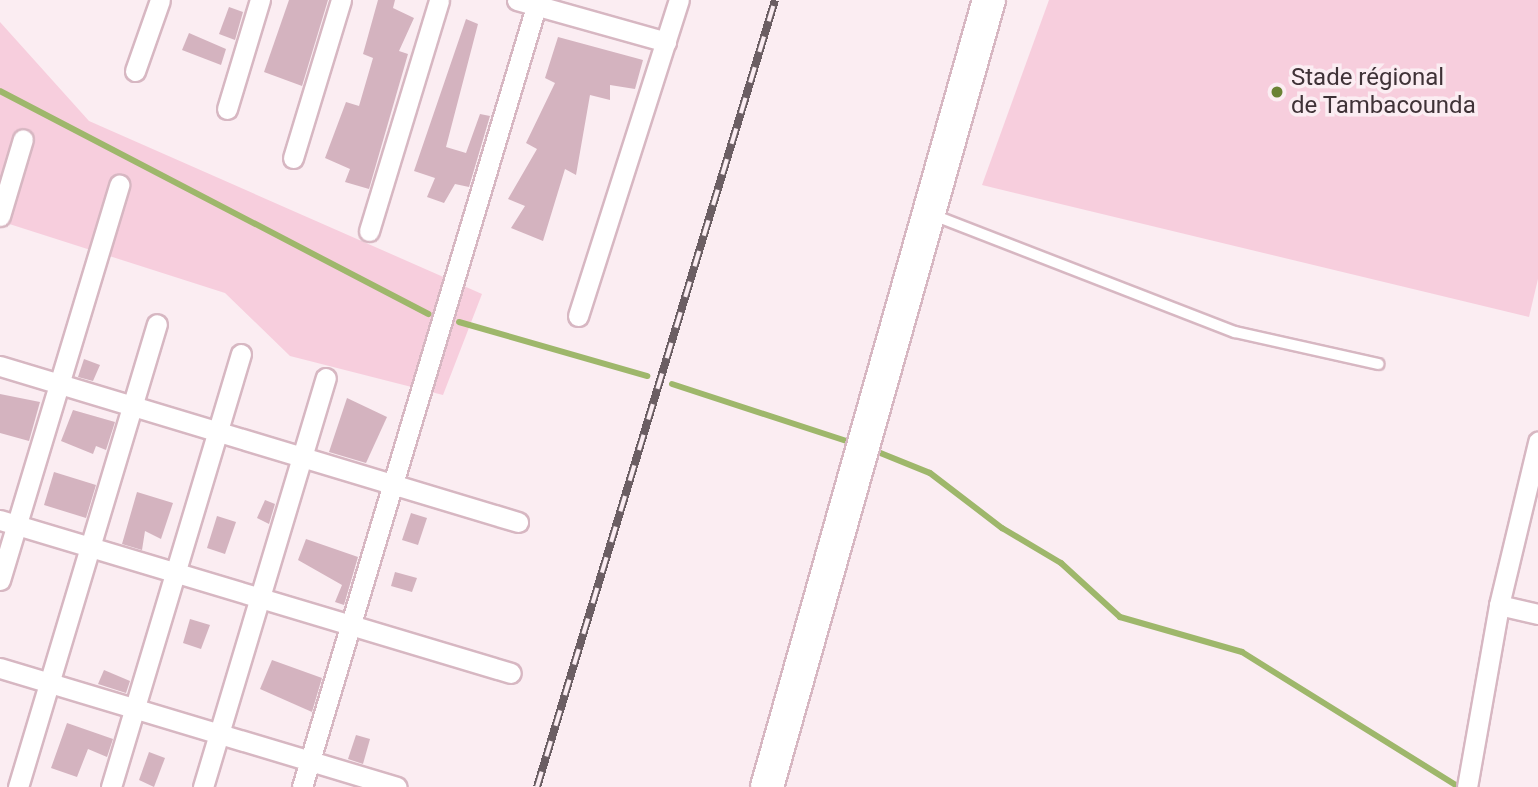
<!DOCTYPE html>
<meta charset="utf-8">
<style>
body{margin:0}
#map{position:relative;width:1538px;height:787px;overflow:hidden;background:#fbedf2;font-family:Roboto,sans-serif}
div>[style]{position:absolute}
[style*='--x']{left:calc(var(--x)*1px);top:calc(var(--y)*1px);width:calc(var(--w)*1px);rotate:calc(var(--a)*1deg)}
.green>*{inset:0;background:#f7cedd}
.stream>*{height:6px;margin:-3px;padding:0 3px;transform-origin:3px;border-radius:3px;background:#9eb76b}
.building>*{inset:0;background:#d4b3bf}
.roads{filter:drop-shadow(2px 0 #d7b7c2) drop-shadow(-2px 0 #d7b7c2) drop-shadow(0 2px #d7b7c2) drop-shadow(0 -2px #d7b7c2)}
.service>*{height:10px;margin:-5px;padding:0 5px;transform-origin:5px;border-radius:5px;background:#fff}
.minor>*{height:19px;margin:-9.5px;padding:0 9.5px;transform-origin:9.5px;border-radius:9.5px;background:#fff}
.trunk>*{height:32px;margin:-16px;padding:0 16px;transform-origin:16px;border-radius:16px;background:#fff}
.rail>*{height:8px;margin-top:-4px;transform-origin:0;background:repeating-linear-gradient(90deg,#fbedf2 0 16px,#6b5e63 0 32px);box-sizing:border-box;border-block:2px solid #6b5e63}
.dots>*{width:19px;height:19px;translate:-50% -50%;box-sizing:border-box;border:4px solid #fbedf2;border-radius:50%}
span{translate:-50% -50%;white-space:nowrap;text-align:center;line-height:1.15;-webkit-text-stroke:7px #fbedf2;paint-order:stroke}
.poi-label{font-size:24px;color:#3f3237}
.left{translate:0 -50%;text-align:left}
</style>
<div id="map">
<div class="green">
<i style="clip-path:polygon(1049px 0,1538px 0,1538px 279px,1529px 317px,982px 185px)"></i>
<i style="clip-path:polygon(0 22px,89px 121px,482px 294px,443px 395px,290px 356px,225px 293px,0 221px)"></i>
</div>
<div class="stream">
<i style="--x:0;--y:91;--w:483;--a:27.5"></i>
<i style="--x:459;--y:322;--w:196;--a:16"></i>
<i style="--x:672;--y:384;--w:194;--a:18.1"></i>
<i style="--x:873;--y:450;--w:61;--a:22"></i>
<i style="--x:930;--y:473;--w:91;--a:37.4"></i>
<i style="--x:1002;--y:528;--w:69;--a:30.7"></i>
<i style="--x:1061;--y:563;--w:80;--a:42.5"></i>
<i style="--x:1120;--y:617;--w:127;--a:16"></i>
<i style="--x:1242;--y:652;--w:256;--a:31.9"></i>
</div>
<div class="building">
<i style="clip-path:polygon(289px 0,328px 0,302px 86px,264px 72px)"></i>
<i style="clip-path:polygon(378px 0,395px 0,393px 8px,414px 18px,399px 51px,408px 54px,369px 189px,345px 182px,350px 169px,325px 158px,346px 102px,359px 106px,373px 58px,363px 54px)"></i>
<i style="clip-path:polygon(229px 7px,243px 12px,235px 40px,219px 34px)"></i>
<i style="clip-path:polygon(466px 19px,478px 24px,446px 147px,466px 153px,480px 114px,490px 116px,469px 187px,455px 184px,444px 203px,427px 197px,435px 178px,414px 171px)"></i>
<i style="clip-path:polygon(189px 33px,226px 49px,221px 65px,182px 50px)"></i>
<i style="clip-path:polygon(558px 37px,643px 60px,635px 89px,610px 85px,610px 100px,590px 95px,576px 175px,565px 169px,543px 241px,511px 228px,525px 206px,508px 199px,537px 149px,526px 143px,555px 83px,545px 78px)"></i>
<i style="clip-path:polygon(84px 359px,100px 365px,93px 381px,78px 377px)"></i>
<i style="clip-path:polygon(0 394px,40px 402px,29px 441px,0 433px)"></i>
<i style="clip-path:polygon(347px 398px,387px 417px,366px 463px,329px 452px)"></i>
<i style="clip-path:polygon(73px 410px,115px 422px,106px 450px,96px 446px,93px 454px,61px 441px)"></i>
<i style="clip-path:polygon(54px 472px,96px 485px,86px 518px,44px 505px)"></i>
<i style="clip-path:polygon(137px 492px,173px 503px,161px 539px,145px 531px,142px 550px,122px 544px)"></i>
<i style="clip-path:polygon(265px 500px,275px 504px,269px 524px,257px 518px)"></i>
<i style="clip-path:polygon(411px 513px,427px 518px,418px 545px,402px 540px)"></i>
<i style="clip-path:polygon(217px 516px,236px 522px,225px 554px,207px 548px)"></i>
<i style="clip-path:polygon(306px 539px,358px 557px,344px 605px,335px 602px,342px 585px,298px 560px)"></i>
<i style="clip-path:polygon(395px 572px,417px 578px,412px 592px,391px 586px)"></i>
<i style="clip-path:polygon(190px 619px,210px 625px,201px 649px,183px 643px)"></i>
<i style="clip-path:polygon(272px 660px,322px 678px,312px 712px,260px 689px)"></i>
<i style="clip-path:polygon(104px 670px,130px 681px,126px 693px,98px 684px)"></i>
<i style="clip-path:polygon(67px 723px,113px 739px,107px 757px,88px 749px,77px 777px,51px 768px)"></i>
<i style="clip-path:polygon(356px 735px,370px 739px,363px 764px,348px 759px)"></i>
<i style="clip-path:polygon(149px 752px,165px 758px,154px 787px,139px 780px)"></i>
</div>
<div class="roads">
<div class="service">
<i style="--x:933;--y:215;--w:324;--a:21.2"></i>
<i style="--x:1235;--y:332;--w:147;--a:12.6"></i>
</div>
<div class="minor">
<i style="--x:517;--y:0;--w:155;--a:15.7"></i>
<i style="--x:135;--y:71;--w:75;--a:-70.6"></i>
<i style="--x:227;--y:109;--w:114;--a:-73.2"></i>
<i style="--x:293;--y:158;--w:165;--a:-73.1"></i>
<i style="--x:0;--y:216;--w:80;--a:-73.4"></i>
<i style="--x:369;--y:231;--w:241;--a:-73.1"></i>
<i style="--x:578;--y:316;--w:332;--a:-72.3"></i>
<i style="--x:0;--y:366;--w:541;--a:16.76"></i>
<i style="--x:0;--y:520;--w:533;--a:16.67"></i>
<i style="--x:0;--y:580;--w:413;--a:-73.2"></i>
<i style="--x:1499;--y:605;--w:40;--a:13"></i>
<i style="--x:0;--y:668;--w:414;--a:16.7"></i>
<i style="--x:18;--y:787;--w:483;--a:-73.3"></i>
<i style="--x:111;--y:787;--w:452;--a:-73.3"></i>
<i style="--x:203;--y:787;--w:427;--a:-73.3"></i>
<i style="--x:302;--y:787;--w:822;--a:-73.31"></i>
<i style="--x:1467;--y:787;--w:185;--a:-80"></i>
<i style="--x:1499;--y:605;--w:168;--a:-76.5"></i>
</div>
<div class="trunk">
<i style="--x:767;--y:787;--w:818;--a:-74.25"></i>
</div>
</div>
<div class="rail">
<i style="--x:537;--y:787;--w:822;--a:-73.17"></i>
</div>
<div class="dots">
<i style="left:1277px;top:92px;background:#6a8234"></i>
</div>
<div class="poi-label">
<span class="left" style="left:1291px;top:92px">Stade régional<br>de Tambacounda</span>
</div>
</div>
